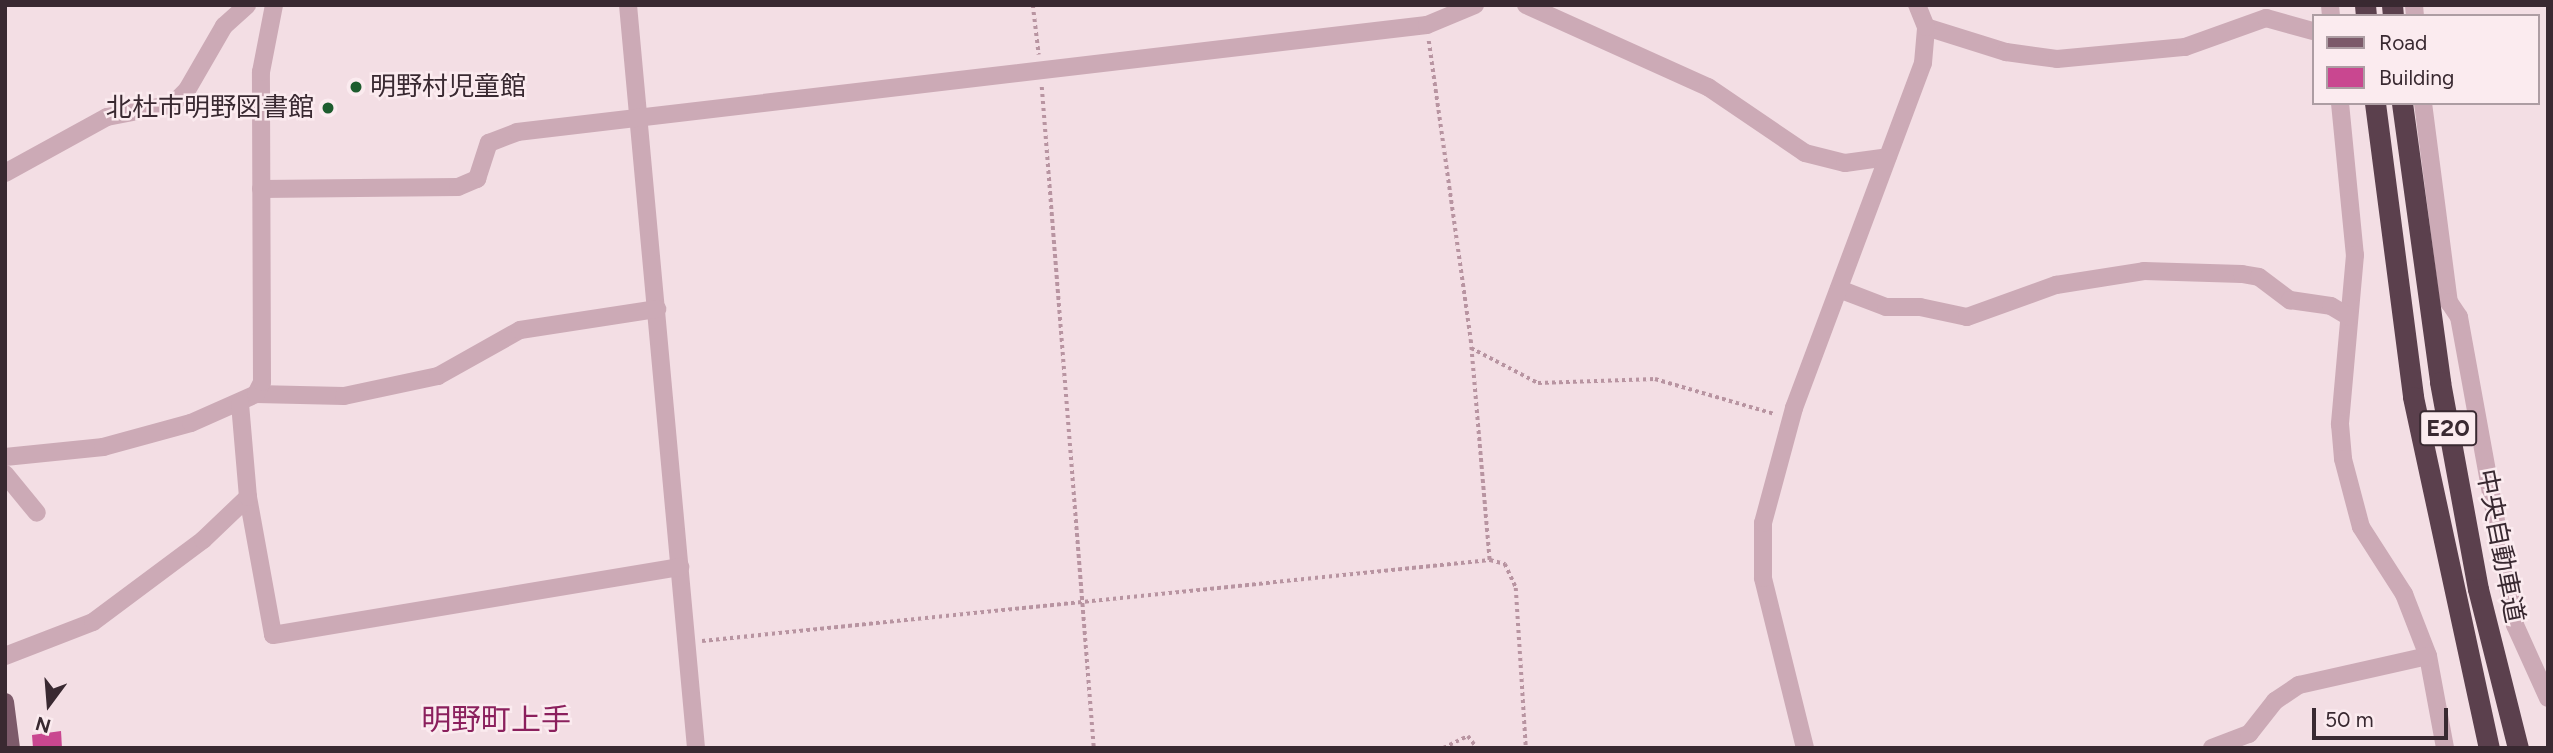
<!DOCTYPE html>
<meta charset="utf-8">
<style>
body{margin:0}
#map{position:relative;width:2553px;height:753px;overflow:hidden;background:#f3dee4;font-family:Figtree,"Noto Sans JP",sans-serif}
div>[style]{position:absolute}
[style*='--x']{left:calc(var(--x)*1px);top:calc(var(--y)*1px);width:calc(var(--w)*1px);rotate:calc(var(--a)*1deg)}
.building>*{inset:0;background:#c94790}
.path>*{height:3.5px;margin-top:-1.75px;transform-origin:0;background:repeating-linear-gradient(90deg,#b894a1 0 3.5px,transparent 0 7px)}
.minor>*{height:18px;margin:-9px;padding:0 9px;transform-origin:9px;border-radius:9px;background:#ccaab6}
.primary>*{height:18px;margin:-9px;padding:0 9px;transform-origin:9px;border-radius:9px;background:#7c5a6a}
.motorway>*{height:21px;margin:-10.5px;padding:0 10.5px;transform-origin:10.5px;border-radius:10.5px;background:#5b404d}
.dots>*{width:19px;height:19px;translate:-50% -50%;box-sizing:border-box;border:4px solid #fbebef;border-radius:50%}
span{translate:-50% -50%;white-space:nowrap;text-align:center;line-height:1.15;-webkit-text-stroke:5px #fbebef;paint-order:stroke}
.shield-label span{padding:2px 5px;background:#fbebef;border:2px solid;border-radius:5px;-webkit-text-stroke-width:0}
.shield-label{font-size:24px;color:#392931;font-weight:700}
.poi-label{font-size:26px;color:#392931}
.left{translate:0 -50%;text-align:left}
.right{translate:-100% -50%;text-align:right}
.street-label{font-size:26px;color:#392931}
.quarter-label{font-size:30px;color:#8b205d}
.frame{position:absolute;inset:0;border:7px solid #392931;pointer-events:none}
.legend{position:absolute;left:2312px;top:14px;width:228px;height:91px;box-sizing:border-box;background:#fbebef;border:2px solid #ad9da3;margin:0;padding:9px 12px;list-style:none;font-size:21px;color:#392931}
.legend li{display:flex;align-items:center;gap:14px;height:35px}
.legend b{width:35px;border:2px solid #ad9da3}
.north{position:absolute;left:14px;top:669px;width:70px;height:70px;-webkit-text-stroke:5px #fbebef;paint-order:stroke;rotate:196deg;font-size:19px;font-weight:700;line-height:28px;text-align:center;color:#392931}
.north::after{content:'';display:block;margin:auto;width:24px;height:32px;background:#392931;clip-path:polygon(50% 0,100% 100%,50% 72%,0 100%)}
.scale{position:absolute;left:2312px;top:708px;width:136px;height:32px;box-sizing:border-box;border:4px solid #392931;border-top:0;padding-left:9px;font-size:21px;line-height:24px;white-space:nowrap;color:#392931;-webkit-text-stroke:5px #fbebef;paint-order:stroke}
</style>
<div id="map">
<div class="building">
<i style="clip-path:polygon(61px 731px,62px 748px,33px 748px,32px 735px)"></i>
</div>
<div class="path">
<i style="--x:1033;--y:5;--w:50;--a:83.2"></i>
<i style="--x:1429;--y:41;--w:302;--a:82"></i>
<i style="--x:1471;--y:340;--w:221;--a:85.1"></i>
<i style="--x:1490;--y:560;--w:16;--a:15"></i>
<i style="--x:1505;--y:564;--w:26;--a:65"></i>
<i style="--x:1516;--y:588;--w:160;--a:86.4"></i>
<i style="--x:1042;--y:87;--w:663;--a:85.5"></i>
<i style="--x:1471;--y:348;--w:76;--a:27.6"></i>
<i style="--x:1538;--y:383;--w:117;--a:-2"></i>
<i style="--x:1655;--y:379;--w:125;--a:16.3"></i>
<i style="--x:702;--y:641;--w:792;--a:-5.87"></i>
<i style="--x:1443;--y:748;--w:28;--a:-26"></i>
<i style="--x:1468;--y:736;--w:15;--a:53"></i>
</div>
<div class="minor">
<i style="--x:628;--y:5;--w:746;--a:84.77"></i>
<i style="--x:1526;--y:5;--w:200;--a:24.3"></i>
<i style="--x:1708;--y:87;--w:117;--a:34.2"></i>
<i style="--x:1805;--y:153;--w:41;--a:14"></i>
<i style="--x:1845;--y:163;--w:43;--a:-7.9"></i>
<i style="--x:2330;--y:5;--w:11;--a:85"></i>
<i style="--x:2414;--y:5;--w:11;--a:85"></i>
<i style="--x:1926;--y:27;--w:84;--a:17.4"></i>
<i style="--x:2006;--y:52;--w:51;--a:7.8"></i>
<i style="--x:2057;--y:59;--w:129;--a:-5.4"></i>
<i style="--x:2185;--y:47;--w:86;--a:-19.7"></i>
<i style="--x:2266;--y:18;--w:49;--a:15.5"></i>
<i style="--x:2340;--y:103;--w:153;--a:84.4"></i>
<i style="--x:2355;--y:255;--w:170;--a:95.1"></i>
<i style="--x:2340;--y:424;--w:35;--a:85"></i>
<i style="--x:2343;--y:459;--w:70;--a:75.2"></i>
<i style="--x:2361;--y:527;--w:80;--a:57.3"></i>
<i style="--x:2404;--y:594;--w:66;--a:68.8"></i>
<i style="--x:2428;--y:656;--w:94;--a:79.5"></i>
<i style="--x:2423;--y:103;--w:201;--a:82.6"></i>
<i style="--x:2449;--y:302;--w:18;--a:56"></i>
<i style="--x:2459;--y:317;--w:313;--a:79.7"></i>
<i style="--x:2515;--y:625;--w:80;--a:65.7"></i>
<i style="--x:5;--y:173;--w:116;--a:-28.8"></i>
<i style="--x:107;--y:117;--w:67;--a:-11.1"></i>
<i style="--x:173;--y:104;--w:20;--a:-45"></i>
<i style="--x:187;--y:90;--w:74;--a:-60"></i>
<i style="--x:224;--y:26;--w:31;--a:-42"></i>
<i style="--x:261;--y:189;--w:197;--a:-0.6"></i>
<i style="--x:458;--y:187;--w:21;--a:-23"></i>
<i style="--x:477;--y:179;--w:38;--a:-72"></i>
<i style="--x:489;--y:143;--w:30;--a:-21"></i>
<i style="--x:517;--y:132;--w:916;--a:-6.71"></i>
<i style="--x:1427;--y:25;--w:52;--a:-22.6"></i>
<i style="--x:1839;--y:289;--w:50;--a:21"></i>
<i style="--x:1886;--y:307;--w:34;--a:0"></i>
<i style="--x:1920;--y:307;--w:48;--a:12"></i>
<i style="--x:1967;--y:317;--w:95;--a:-19.8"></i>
<i style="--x:2056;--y:285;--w:89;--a:-9"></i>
<i style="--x:2144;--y:271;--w:98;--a:1.8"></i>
<i style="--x:2242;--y:274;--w:17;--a:10"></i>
<i style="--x:2259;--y:277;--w:39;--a:37"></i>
<i style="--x:2290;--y:300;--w:41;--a:8.3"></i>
<i style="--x:2331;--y:306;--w:21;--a:31"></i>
<i style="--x:256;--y:394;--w:88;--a:1.3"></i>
<i style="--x:344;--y:396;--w:96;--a:-12"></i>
<i style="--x:438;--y:376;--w:94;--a:-29.3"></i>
<i style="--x:520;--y:330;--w:139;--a:-8.7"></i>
<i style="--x:5;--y:457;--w:99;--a:-5.8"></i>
<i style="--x:103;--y:447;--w:91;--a:-15.3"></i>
<i style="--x:191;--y:423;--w:71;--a:-24"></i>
<i style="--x:256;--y:394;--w:13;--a:-63"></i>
<i style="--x:262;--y:382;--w:310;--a:-90.2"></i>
<i style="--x:261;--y:72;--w:68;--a:-79"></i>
<i style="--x:5;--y:474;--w:50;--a:50.6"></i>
<i style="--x:248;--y:497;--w:140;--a:79.7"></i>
<i style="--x:273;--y:635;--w:413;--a:-9.5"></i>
<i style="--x:5;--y:656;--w:94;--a:-21.1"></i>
<i style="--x:93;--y:622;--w:137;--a:-36.7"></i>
<i style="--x:203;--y:540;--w:62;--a:-43.7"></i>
<i style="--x:248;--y:497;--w:93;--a:-94.9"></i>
<i style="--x:1805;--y:748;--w:175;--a:-103.9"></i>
<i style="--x:1763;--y:578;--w:55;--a:-90"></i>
<i style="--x:1763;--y:523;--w:119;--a:-74.9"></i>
<i style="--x:1794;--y:408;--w:368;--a:-69.5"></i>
<i style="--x:1923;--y:63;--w:36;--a:-85"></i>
<i style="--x:1926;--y:27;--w:24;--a:-112"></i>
<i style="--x:2212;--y:748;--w:40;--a:-21"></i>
<i style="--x:2249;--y:734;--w:42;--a:-51.8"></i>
<i style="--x:2275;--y:701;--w:29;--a:-34"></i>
<i style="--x:2299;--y:685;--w:132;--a:-12.7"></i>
</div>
<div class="primary">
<i style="--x:5;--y:702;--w:46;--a:82.6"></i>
</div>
<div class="motorway">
<i style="--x:2365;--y:5;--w:11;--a:85"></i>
<i style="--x:2392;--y:5;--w:11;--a:85"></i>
<i style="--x:2375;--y:103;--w:296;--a:82.6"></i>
<i style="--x:2413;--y:397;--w:359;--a:77.8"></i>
<i style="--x:2402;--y:103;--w:282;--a:82.2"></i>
<i style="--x:2440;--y:382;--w:210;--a:79.6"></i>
<i style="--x:2478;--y:589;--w:164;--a:75.9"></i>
</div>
<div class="dots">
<i style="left:356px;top:87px;background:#1d5c2e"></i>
<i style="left:328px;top:108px;background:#1d5c2e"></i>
</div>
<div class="shield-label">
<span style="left:2448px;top:428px">E20</span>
</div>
<div class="poi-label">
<span class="left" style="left:370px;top:87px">明野村児童館</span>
<span class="right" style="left:314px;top:108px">北杜市明野図書館</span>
</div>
<div class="street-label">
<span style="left:2500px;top:546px;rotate:79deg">中央自動車道</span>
</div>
<div class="quarter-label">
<span style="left:496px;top:720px">明野町上手</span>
</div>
<div class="frame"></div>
<ul class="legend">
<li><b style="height:9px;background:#7c5a6a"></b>Road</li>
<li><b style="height:19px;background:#c94790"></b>Building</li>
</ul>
<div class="north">N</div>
<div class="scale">50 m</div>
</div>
